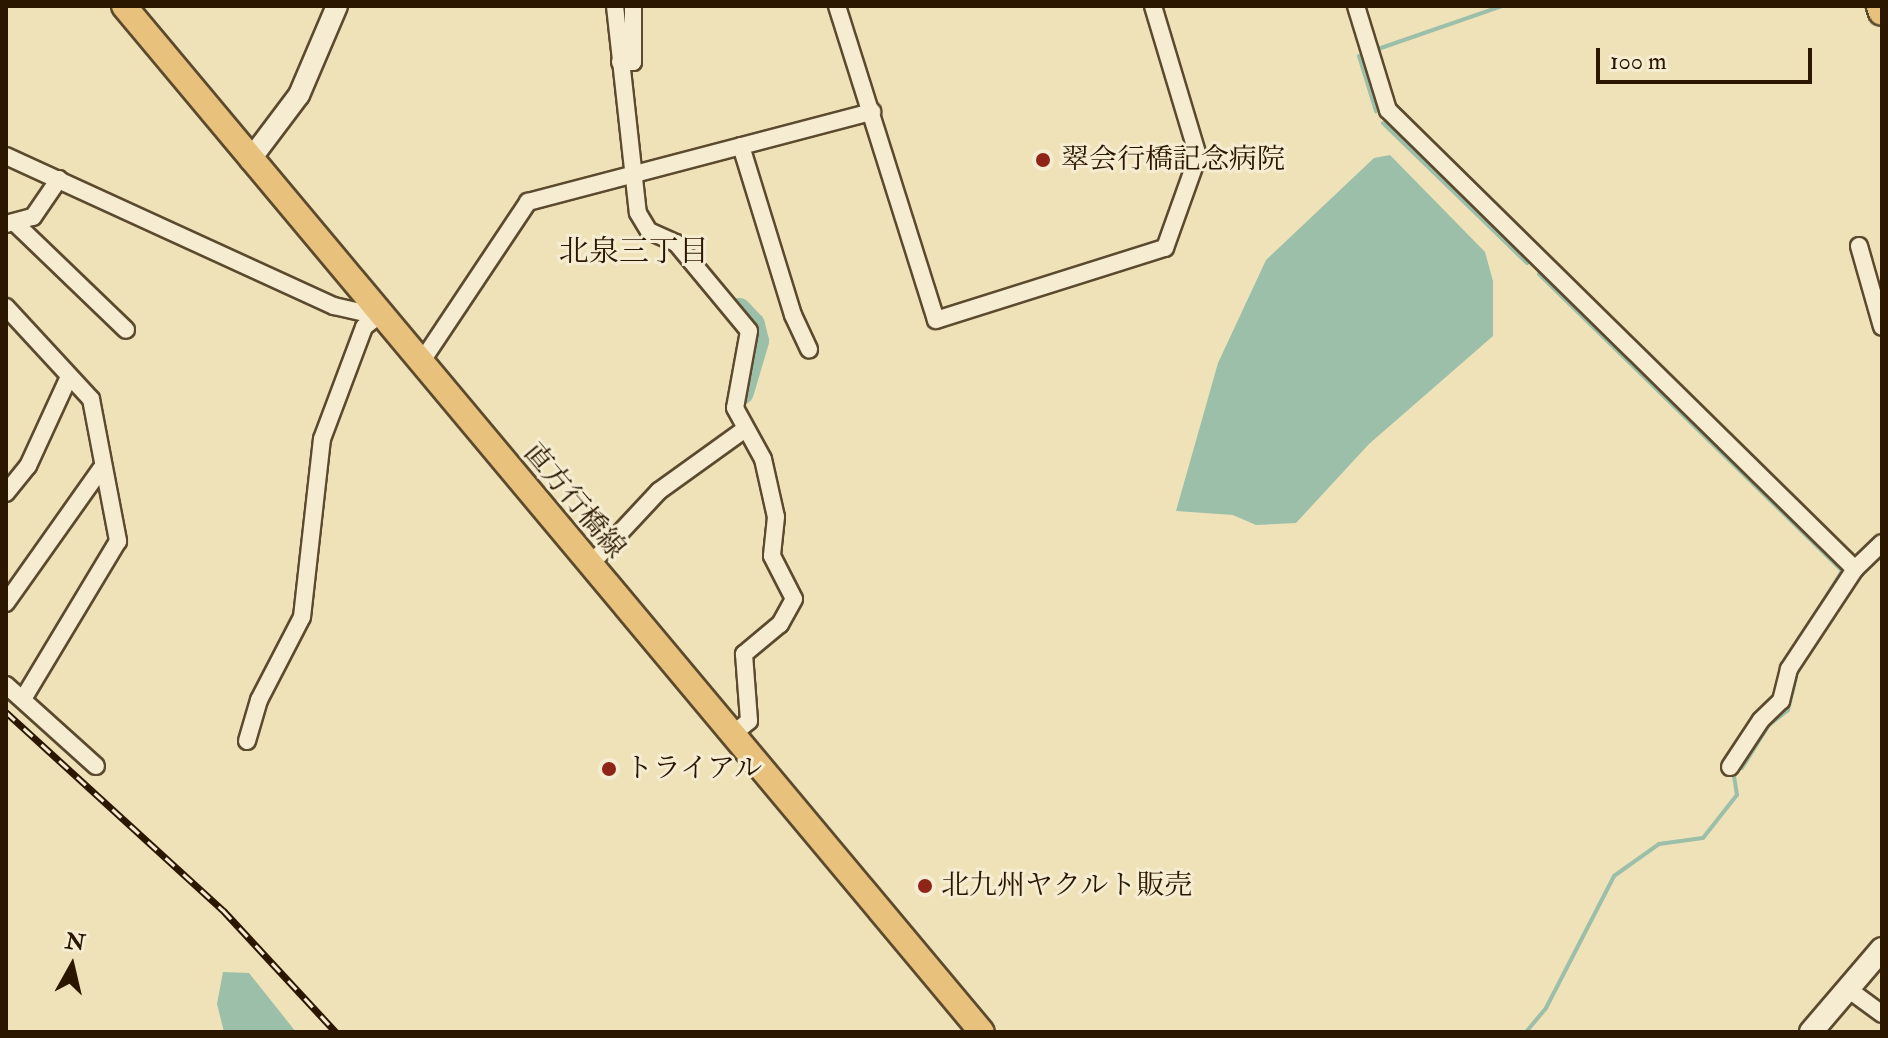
<!DOCTYPE html>
<meta charset="utf-8">
<style>
body{margin:0}
#map{position:relative;width:1888px;height:1038px;overflow:hidden;background:#efe2b9;font-family:"IM FELL Double Pica","Noto Serif JP",serif}
div>[style]{position:absolute}
[style*='--x']{left:calc(var(--x)*1px);top:calc(var(--y)*1px);width:calc(var(--w)*1px);rotate:calc(var(--a)*1deg)}
.water>*{inset:0;background:#9bbfa9}
.stream>*{height:4px;margin:-2px;padding:0 2px;transform-origin:2px;border-radius:2px;background:#9bbfa9}
.river>*{height:26px;margin:-13px;padding:0 13px;transform-origin:13px;border-radius:13px;background:#9bbfa9}
.roads{filter:drop-shadow(2px 0 #5c4a2e) drop-shadow(-2px 0 #5c4a2e) drop-shadow(0 2px #5c4a2e) drop-shadow(0 -2px #5c4a2e)}
.minor>*{height:16px;margin:-8px;padding:0 8px;transform-origin:8px;border-radius:8px;background:#f5ecd2}
.tertiary>*{height:20px;margin:-10px;padding:0 10px;transform-origin:10px;border-radius:10px;background:#f5ecd2}
.secondary>*{height:22px;margin:-11px;padding:0 11px;transform-origin:11px;border-radius:11px;background:#f5ecd2}
.primary>*{height:24px;margin:-12px;padding:0 12px;transform-origin:12px;border-radius:12px;background:#e8c17c}
.trunk>*{height:26px;margin:-13px;padding:0 13px;transform-origin:13px;border-radius:13px;background:#e8c17c}
.rail>*{height:7px;margin-top:-3.5px;transform-origin:0;background:repeating-linear-gradient(90deg,#f5ecd2 0 12px,#2b1700 0 24px);box-sizing:border-box;border-block:2px solid #2b1700}
.dots>*{width:22px;height:22px;translate:-50% -50%;box-sizing:border-box;border:4px solid #f5ecd2;border-radius:50%}
span{translate:-50% -50%;white-space:nowrap;text-align:center;line-height:1.15;-webkit-text-stroke:6px #f5ecd2;paint-order:stroke}
.poi-label{font-size:28px;color:#2b1700}
.left{translate:0 -50%;text-align:left}
.street-label{font-size:28px;color:#2b1700}
.neighbourhood-label{font-size:30px;color:#2b1700}
.frame{position:absolute;inset:0;border:8px solid #2b1700;pointer-events:none}
.north{position:absolute;left:32px;top:926px;width:80px;height:80px;-webkit-text-stroke:6px #f5ecd2;paint-order:stroke;rotate:8deg;font-size:22px;font-weight:700;line-height:32px;text-align:center;color:#2b1700}
.north::after{content:'';display:block;margin:auto;width:28px;height:36px;background:#2b1700;clip-path:polygon(50% 0,100% 100%,50% 72%,0 100%)}
.scale{position:absolute;left:1596px;top:48px;width:216px;height:36px;box-sizing:border-box;border:4px solid #2b1700;border-top:0;padding-left:10px;font-size:24px;line-height:28px;white-space:nowrap;color:#2b1700;-webkit-text-stroke:6px #f5ecd2;paint-order:stroke}
</style>
<div id="map">
<div class="water">
<i style="clip-path:polygon(1390px 155px,1485px 252px,1493px 281px,1493px 336px,1369px 444px,1296px 523px,1256px 525px,1233px 515px,1176px 511px,1218px 363px,1266px 260px,1374px 158px)"></i>
<i style="clip-path:polygon(223px 972px,249px 973px,296px 1032px,224px 1032px,217px 1004px)"></i>
</div>
<div class="stream">
<i style="--x:1378;--y:49;--w:131;--a:-19.1"></i>
<i style="--x:1359;--y:56;--w:58;--a:72.8"></i>
<i style="--x:1383;--y:123;--w:201;--a:44.2"></i>
<i style="--x:1539;--y:274;--w:424;--a:44.4"></i>
<i style="--x:1842;--y:571;--w:104;--a:122"></i>
<i style="--x:1742;--y:768;--w:51;--a:-57.9"></i>
<i style="--x:1769;--y:725;--w:24;--a:-38"></i>
<i style="--x:1788;--y:710;--w:34;--a:-76"></i>
<i style="--x:1526;--y:1032;--w:31;--a:-50"></i>
<i style="--x:1546;--y:1008;--w:148;--a:-62.7"></i>
<i style="--x:1614;--y:876;--w:55;--a:-35.4"></i>
<i style="--x:1659;--y:844;--w:44;--a:-7.8"></i>
<i style="--x:1703;--y:838;--w:55;--a:-51.7"></i>
<i style="--x:1737;--y:795;--w:18;--a:-99"></i>
</div>
<div class="river">
<i style="--x:739;--y:311;--w:19;--a:47"></i>
<i style="--x:752;--y:325;--w:16;--a:76"></i>
<i style="--x:756;--y:341;--w:53;--a:106.4"></i>
</div>
<div class="roads">
<div class="minor">
<i style="--x:615;--y:6;--w:208;--a:83.7"></i>
<i style="--x:638;--y:213;--w:21;--a:59"></i>
<i style="--x:649;--y:231;--w:30;--a:24"></i>
<i style="--x:676;--y:243;--w:114;--a:50.3"></i>
<i style="--x:749;--y:331;--w:78;--a:100.3"></i>
<i style="--x:735;--y:408;--w:58;--a:61.2"></i>
<i style="--x:763;--y:459;--w:59;--a:77.4"></i>
<i style="--x:776;--y:517;--w:39;--a:96"></i>
<i style="--x:772;--y:556;--w:48;--a:62.9"></i>
<i style="--x:794;--y:599;--w:29;--a:119"></i>
<i style="--x:780;--y:624;--w:47;--a:140.2"></i>
<i style="--x:744;--y:654;--w:67;--a:85.7"></i>
<i style="--x:749;--y:721;--w:22;--a:141"></i>
<i style="--x:837;--y:6;--w:329;--a:72.5"></i>
<i style="--x:936;--y:320;--w:240;--a:-17.5"></i>
<i style="--x:1165;--y:248;--w:98;--a:-70.3"></i>
<i style="--x:1198;--y:156;--w:157;--a:-106.7"></i>
<i style="--x:1356;--y:6;--w:109;--a:72.9"></i>
<i style="--x:1388;--y:110;--w:655;--a:44.51"></i>
<i style="--x:1855;--y:569;--w:37;--a:-44"></i>
<i style="--x:620;--y:62;--w:13;--a:0"></i>
<i style="--x:633;--y:62;--w:56;--a:-90"></i>
<i style="--x:741;--y:146;--w:177;--a:72.9"></i>
<i style="--x:793;--y:315;--w:38;--a:65"></i>
<i style="--x:6;--y:156;--w:361;--a:24.6"></i>
<i style="--x:334;--y:306;--w:45;--a:12.8"></i>
<i style="--x:15;--y:223;--w:154;--a:43.9"></i>
<i style="--x:6;--y:224;--w:28;--a:-15"></i>
<i style="--x:33;--y:217;--w:46;--a:-55.6"></i>
<i style="--x:1859;--y:246;--w:84;--a:74.1"></i>
<i style="--x:6;--y:307;--w:125;--a:47.3"></i>
<i style="--x:91;--y:399;--w:145;--a:79.2"></i>
<i style="--x:118;--y:541;--w:184;--a:121"></i>
<i style="--x:420;--y:364;--w:195;--a:-56.3"></i>
<i style="--x:528;--y:202;--w:356;--a:-14.7"></i>
<i style="--x:6;--y:493;--w:35;--a:-51"></i>
<i style="--x:28;--y:466;--w:98;--a:-65.3"></i>
<i style="--x:589;--y:566;--w:103;--a:-47"></i>
<i style="--x:659;--y:491;--w:101;--a:-35.7"></i>
<i style="--x:6;--y:603;--w:164;--a:-54.7"></i>
<i style="--x:6;--y:685;--w:121;--a:42"></i>
<i style="--x:247;--y:741;--w:43;--a:-73.7"></i>
<i style="--x:259;--y:700;--w:93;--a:-62.6"></i>
<i style="--x:302;--y:617;--w:179;--a:-83.6"></i>
<i style="--x:322;--y:439;--w:120;--a:-69.4"></i>
<i style="--x:364;--y:327;--w:18;--a:-38"></i>
<i style="--x:1730;--y:767;--w:56;--a:-56.6"></i>
<i style="--x:1761;--y:720;--w:28;--a:-44"></i>
<i style="--x:1781;--y:701;--w:33;--a:-76"></i>
<i style="--x:1789;--y:669;--w:120;--a:-56.6"></i>
<i style="--x:1848;--y:989;--w:42;--a:36.3"></i>
</div>
<div class="tertiary">
<i style="--x:250;--y:160;--w:81;--a:-53"></i>
<i style="--x:299;--y:95;--w:97;--a:-66.9"></i>
</div>
<div class="secondary">
<i style="--x:1811;--y:1032;--w:109;--a:-49.5"></i>
</div>
<div class="primary">
<i style="--x:124;--y:6;--w:1337;--a:50.1"></i>
</div>
<div class="trunk">
<i style="--x:1880;--y:6;--w:6;--a:72"></i>
</div>
</div>
<div class="rail">
<i style="--x:6;--y:712;--w:294;--a:42.4"></i>
<i style="--x:223;--y:910;--w:166;--a:47.2"></i>
</div>
<div class="dots">
<i style="left:1043px;top:160px;background:#8f2418"></i>
<i style="left:609px;top:769px;background:#8f2418"></i>
<i style="left:925px;top:886px;background:#8f2418"></i>
</div>
<div class="poi-label">
<span class="left" style="left:1061px;top:160px">翠会行橋記念病院</span>
<span class="left" style="left:625px;top:769px">トライアル</span>
<span class="left" style="left:941px;top:886px">北九州ヤクルト販売</span>
</div>
<div class="street-label">
<span style="left:574px;top:501px;rotate:50deg">直方行橋線</span>
</div>
<div class="neighbourhood-label">
<span style="left:634px;top:252px">北泉三丁目</span>
</div>
<div class="frame"></div>
<div class="north">N</div>
<div class="scale">100 m</div>
</div>
